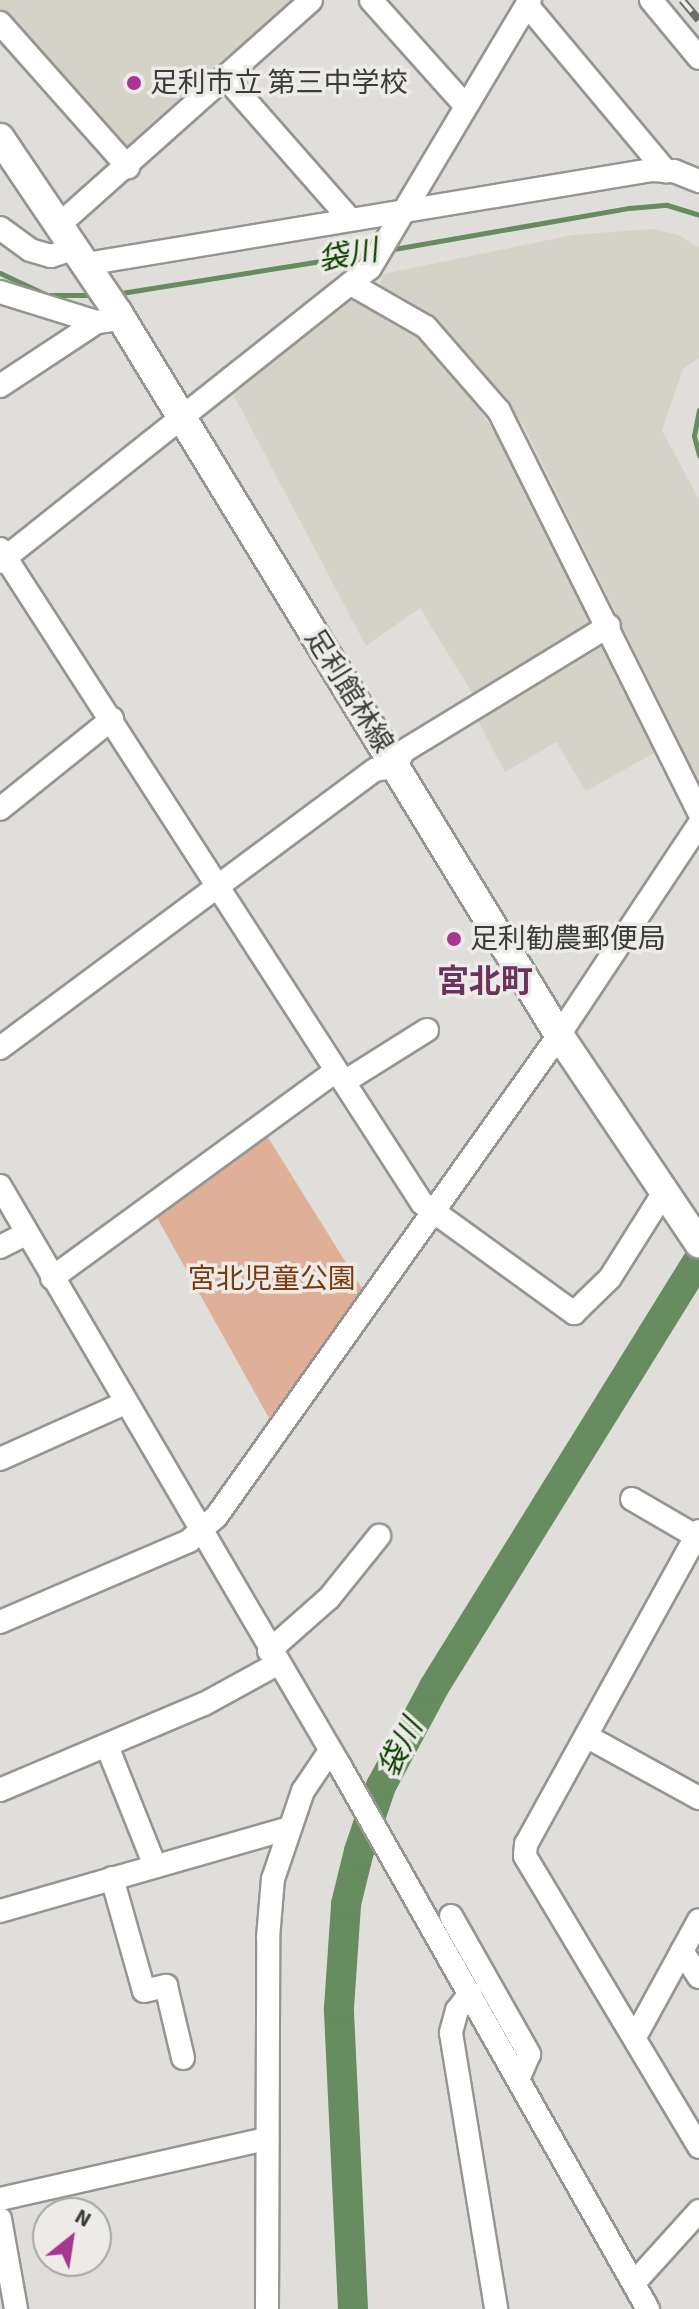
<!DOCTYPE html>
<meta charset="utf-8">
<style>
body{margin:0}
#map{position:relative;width:699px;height:2309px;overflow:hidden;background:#dfdeda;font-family:"Source Sans 3","Noto Sans JP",sans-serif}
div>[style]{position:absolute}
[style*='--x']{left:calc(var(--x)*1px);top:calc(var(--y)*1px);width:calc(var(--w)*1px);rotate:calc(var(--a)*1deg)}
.built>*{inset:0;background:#d5d2c7}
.green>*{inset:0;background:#dfaf97}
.stream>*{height:5px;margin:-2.5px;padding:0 2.5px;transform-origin:2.5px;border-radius:2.5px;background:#668c5f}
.river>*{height:30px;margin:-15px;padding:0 15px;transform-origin:15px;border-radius:15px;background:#668c5f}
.roads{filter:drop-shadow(2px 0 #969592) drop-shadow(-2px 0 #969592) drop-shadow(0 2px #969592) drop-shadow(0 -2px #969592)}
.minor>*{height:22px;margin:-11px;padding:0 11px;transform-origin:11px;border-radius:11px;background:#fff}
.major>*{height:28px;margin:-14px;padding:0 14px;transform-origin:14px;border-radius:14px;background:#fff}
.rail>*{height:8px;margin-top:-4px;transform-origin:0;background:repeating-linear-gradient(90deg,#ecebe7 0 15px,#6d6d6a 0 30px);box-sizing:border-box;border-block:2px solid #6d6d6a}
.dots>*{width:22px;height:22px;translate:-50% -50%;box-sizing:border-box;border:4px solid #ecebe7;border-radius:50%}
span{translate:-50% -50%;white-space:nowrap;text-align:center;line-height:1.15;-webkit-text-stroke:7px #ecebe7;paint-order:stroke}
.poi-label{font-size:28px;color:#3b3b39}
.left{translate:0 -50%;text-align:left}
.street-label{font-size:28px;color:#3b3b39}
.park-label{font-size:28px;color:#7e380d}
.water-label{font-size:30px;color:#0c4300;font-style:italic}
.quarter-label{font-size:32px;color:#6b325d;font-weight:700}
.north{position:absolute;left:32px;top:2197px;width:80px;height:80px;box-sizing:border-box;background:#ecebe7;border:2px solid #a5a5a1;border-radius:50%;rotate:30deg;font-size:22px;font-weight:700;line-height:32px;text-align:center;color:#3b3b39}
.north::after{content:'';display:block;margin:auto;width:28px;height:36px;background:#a93792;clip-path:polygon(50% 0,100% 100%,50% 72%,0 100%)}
</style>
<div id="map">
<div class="built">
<i style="clip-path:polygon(0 0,299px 0,129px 152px,0 14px)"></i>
<i style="clip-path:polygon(652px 229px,679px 235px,699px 248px,699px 358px,683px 369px,662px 430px,699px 500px,699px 782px,523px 424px,432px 314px,379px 289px,383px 274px,573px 235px)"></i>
<i style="clip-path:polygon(352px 300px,412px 329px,457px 377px,495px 433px,595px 625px,476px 699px,420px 608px,366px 646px,232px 392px)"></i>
<i style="clip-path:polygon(606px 645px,656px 752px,586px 791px,556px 742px,505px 772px,477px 719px)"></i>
</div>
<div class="green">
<i style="clip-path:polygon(264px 1131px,363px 1290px,269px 1418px,155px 1214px)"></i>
</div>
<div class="stream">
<i style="--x:388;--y:250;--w:245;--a:-9.9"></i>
<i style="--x:629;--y:208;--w:38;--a:-5"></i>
<i style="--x:667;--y:205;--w:34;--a:17"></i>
<i style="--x:0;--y:273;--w:52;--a:25.1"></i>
<i style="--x:47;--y:295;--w:47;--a:0"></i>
<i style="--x:115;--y:294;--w:258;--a:-9.1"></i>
<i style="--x:699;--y:410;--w:26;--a:101"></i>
<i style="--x:694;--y:436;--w:20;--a:75"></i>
</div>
<div class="river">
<i style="--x:353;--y:2309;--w:301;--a:-92.7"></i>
<i style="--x:339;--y:2008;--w:104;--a:-86.1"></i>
<i style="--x:346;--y:1904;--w:55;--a:-76.2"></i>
<i style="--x:359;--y:1851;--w:69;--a:-71.3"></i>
<i style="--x:381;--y:1786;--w:112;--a:-61.8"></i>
<i style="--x:434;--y:1687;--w:503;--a:-58.24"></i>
</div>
<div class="roads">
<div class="minor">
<i style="--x:371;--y:0;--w:141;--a:48.2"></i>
<i style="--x:651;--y:0;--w:75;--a:50.4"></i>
<i style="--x:527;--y:5;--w:217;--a:50.1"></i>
<i style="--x:0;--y:23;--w:193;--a:48.4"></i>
<i style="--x:226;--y:78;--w:188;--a:48.7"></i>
<i style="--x:60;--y:224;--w:336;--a:-41.7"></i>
<i style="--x:0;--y:228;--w:37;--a:36"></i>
<i style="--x:30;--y:250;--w:22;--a:16"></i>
<i style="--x:51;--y:256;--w:26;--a:-18"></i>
<i style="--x:86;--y:264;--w:574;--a:-9.43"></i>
<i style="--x:652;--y:170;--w:22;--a:3"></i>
<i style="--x:674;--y:171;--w:27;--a:22"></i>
<i style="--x:351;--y:284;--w:86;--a:29.8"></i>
<i style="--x:426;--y:327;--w:111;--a:49"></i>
<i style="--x:499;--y:411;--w:448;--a:63.5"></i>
<i style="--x:0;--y:292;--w:102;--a:17.2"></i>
<i style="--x:0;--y:386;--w:116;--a:-33.4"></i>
<i style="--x:97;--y:322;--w:24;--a:-7"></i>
<i style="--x:0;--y:549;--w:778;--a:57.17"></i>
<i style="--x:422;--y:1203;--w:188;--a:35.9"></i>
<i style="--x:574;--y:1313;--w:50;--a:-44.2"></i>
<i style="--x:610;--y:1278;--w:99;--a:-57.8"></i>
<i style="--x:0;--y:562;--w:473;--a:-38.5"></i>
<i style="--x:370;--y:268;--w:312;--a:-59.2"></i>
<i style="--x:0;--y:809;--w:144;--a:-38.8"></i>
<i style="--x:0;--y:1048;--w:467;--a:-36.6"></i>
<i style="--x:375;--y:770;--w:20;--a:-9"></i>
<i style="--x:395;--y:767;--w:18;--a:-61"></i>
<i style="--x:404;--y:751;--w:240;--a:-31.4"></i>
<i style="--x:344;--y:1082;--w:98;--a:-32.1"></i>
<i style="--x:0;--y:1186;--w:672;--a:59.62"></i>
<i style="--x:340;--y:1766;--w:624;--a:60.44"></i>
<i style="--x:0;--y:1247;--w:30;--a:-27"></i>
<i style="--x:52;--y:1278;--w:351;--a:-36.1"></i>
<i style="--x:0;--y:1459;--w:137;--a:-24.1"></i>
<i style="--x:632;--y:1499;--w:78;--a:30.2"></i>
<i style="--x:699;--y:1531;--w:358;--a:118.9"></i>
<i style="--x:526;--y:1844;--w:12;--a:95"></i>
<i style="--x:525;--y:1856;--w:339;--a:59.1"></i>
<i style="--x:0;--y:1622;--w:206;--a:-23.2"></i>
<i style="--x:189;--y:1541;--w:36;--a:-42"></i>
<i style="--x:216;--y:1517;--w:592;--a:-54.56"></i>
<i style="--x:559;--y:1035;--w:253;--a:-56.4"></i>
<i style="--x:269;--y:1651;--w:80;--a:-41.5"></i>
<i style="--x:329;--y:1598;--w:80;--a:-51.1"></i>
<i style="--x:586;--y:1736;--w:129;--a:28.8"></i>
<i style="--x:107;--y:1746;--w:129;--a:68.2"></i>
<i style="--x:0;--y:1790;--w:221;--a:-22.9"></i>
<i style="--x:204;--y:1704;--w:83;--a:-28.7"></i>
<i style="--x:112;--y:1878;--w:117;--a:74.2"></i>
<i style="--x:144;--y:1991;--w:23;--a:-13"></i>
<i style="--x:166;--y:1986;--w:74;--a:76.7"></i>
<i style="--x:0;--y:1911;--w:298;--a:-16"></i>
<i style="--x:451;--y:1916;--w:159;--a:60.5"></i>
<i style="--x:529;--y:2054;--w:25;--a:113"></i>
<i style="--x:682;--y:1951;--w:31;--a:57"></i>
<i style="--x:470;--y:1993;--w:21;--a:127"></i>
<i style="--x:457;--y:2010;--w:24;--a:105"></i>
<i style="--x:451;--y:2033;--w:280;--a:80.7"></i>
<i style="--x:635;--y:2037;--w:133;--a:-61.3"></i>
<i style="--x:0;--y:2199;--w:274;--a:-12.7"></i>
<i style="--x:0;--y:2219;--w:91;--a:79.9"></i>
<i style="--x:634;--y:2283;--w:97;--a:-47.9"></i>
<i style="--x:267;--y:2309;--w:371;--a:-89.8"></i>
<i style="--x:268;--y:1938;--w:59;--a:-85.2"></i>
<i style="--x:273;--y:1879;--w:93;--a:-71.2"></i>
<i style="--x:303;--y:1791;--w:48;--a:-56"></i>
</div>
<div class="major">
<i style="--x:0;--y:138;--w:211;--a:56"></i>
<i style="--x:118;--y:313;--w:846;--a:58.58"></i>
<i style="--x:559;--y:1035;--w:251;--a:56.1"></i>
</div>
</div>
<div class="rail">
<i style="--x:682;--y:0;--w:26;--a:50"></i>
</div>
<div class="dots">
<i style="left:134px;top:83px;background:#a93792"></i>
<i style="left:454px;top:939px;background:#a93792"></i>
</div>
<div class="poi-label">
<span class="left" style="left:150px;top:83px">足利市立 第三中学校</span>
<span class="left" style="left:470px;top:939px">足利勧農郵便局</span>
</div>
<div class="street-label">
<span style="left:349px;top:691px;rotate:58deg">足利館林線</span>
</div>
<div class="park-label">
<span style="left:272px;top:1279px">宮北児童公園</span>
</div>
<div class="water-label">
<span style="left:348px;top:256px;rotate:-10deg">袋川</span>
<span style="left:401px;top:1748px;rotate:-62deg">袋川</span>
</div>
<div class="quarter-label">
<span style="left:485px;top:982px">宮北町</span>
</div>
<div class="north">N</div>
</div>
